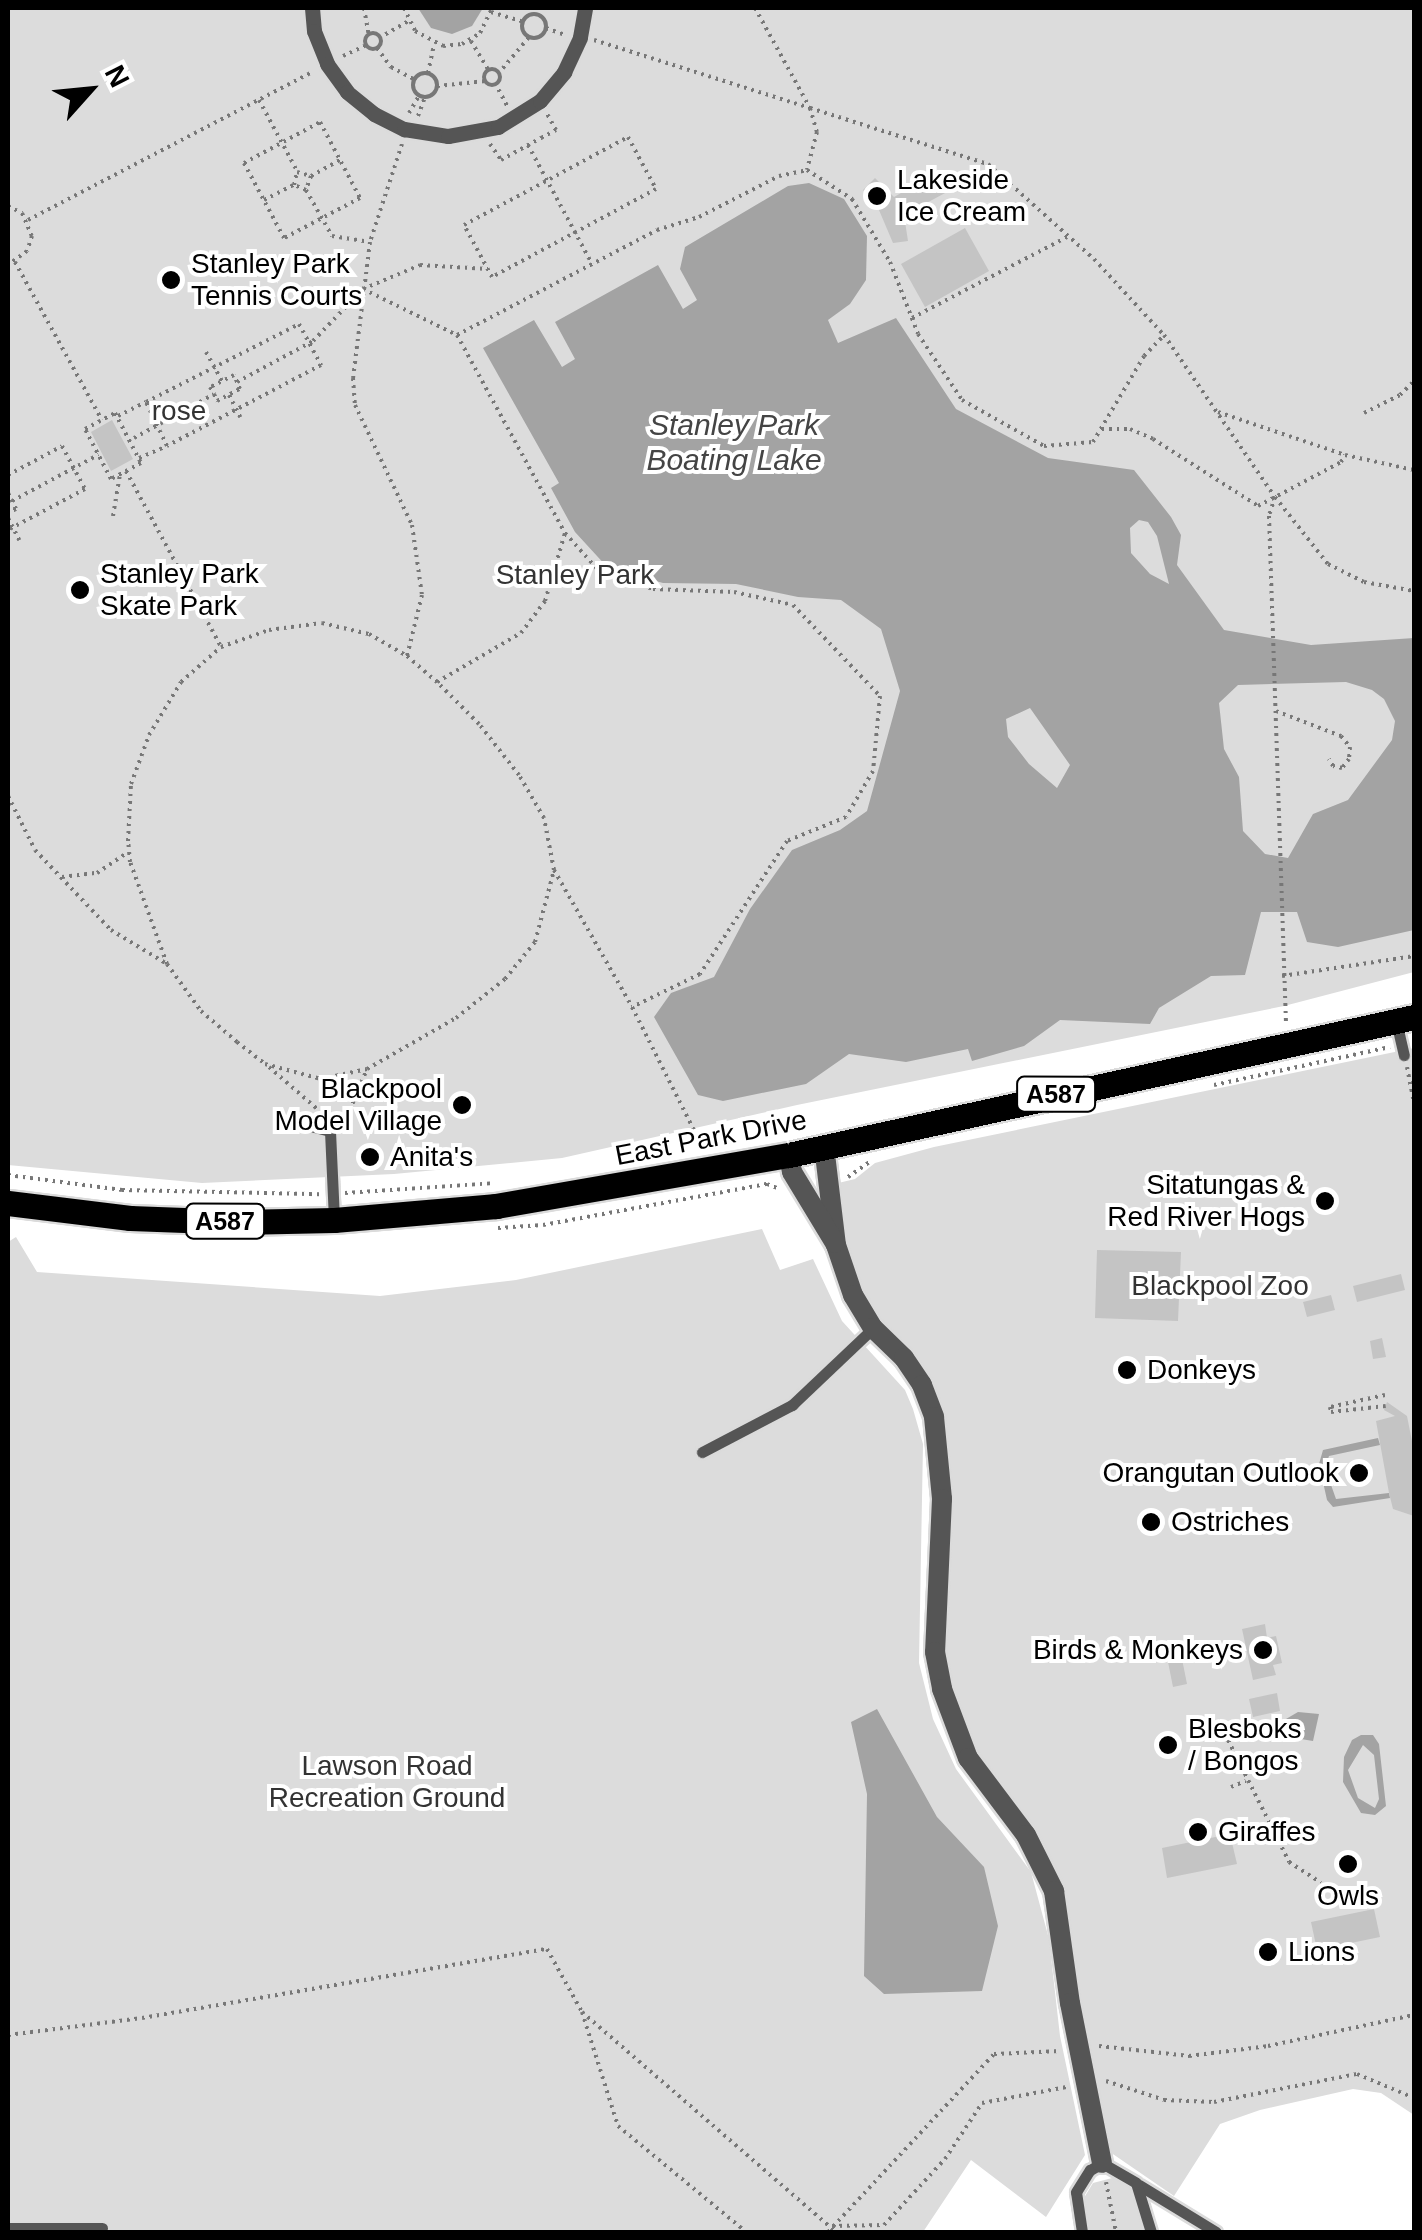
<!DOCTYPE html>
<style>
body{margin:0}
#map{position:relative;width:1422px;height:2240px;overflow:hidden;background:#fff;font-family:Helvetica,sans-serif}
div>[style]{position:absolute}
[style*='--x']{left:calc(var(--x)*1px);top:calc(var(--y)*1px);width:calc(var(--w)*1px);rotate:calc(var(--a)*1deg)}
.green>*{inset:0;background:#dcdcdc}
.water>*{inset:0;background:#a3a3a3}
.building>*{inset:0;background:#c4c4c4}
.path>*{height:4px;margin-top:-2px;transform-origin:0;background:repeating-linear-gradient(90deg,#777 0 2.5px,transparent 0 7.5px)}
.path>.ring{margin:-2px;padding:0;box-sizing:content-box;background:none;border:4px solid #777;border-radius:50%}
.roads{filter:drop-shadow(2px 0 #dbdbdb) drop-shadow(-2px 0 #dbdbdb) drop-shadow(0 2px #dbdbdb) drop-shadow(0 -2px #dbdbdb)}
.service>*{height:11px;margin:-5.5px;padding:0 5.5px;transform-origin:5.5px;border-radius:5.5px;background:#555}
.pedestrian>*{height:15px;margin:-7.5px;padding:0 7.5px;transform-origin:7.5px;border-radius:7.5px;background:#555}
.minor>*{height:20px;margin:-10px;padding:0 10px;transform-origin:10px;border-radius:10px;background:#555}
.primary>*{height:25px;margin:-12.5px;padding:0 12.5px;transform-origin:12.5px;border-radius:12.5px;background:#000}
.dots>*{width:28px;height:28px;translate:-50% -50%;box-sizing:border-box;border:5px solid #fff;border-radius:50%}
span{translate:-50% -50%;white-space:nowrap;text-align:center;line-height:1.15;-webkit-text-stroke:8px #fff;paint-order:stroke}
.shield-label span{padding:2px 8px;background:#fff;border:2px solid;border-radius:8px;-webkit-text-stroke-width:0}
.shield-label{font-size:25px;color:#000;font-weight:700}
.poi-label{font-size:28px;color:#000}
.left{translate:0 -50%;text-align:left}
.right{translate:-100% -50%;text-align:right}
.park-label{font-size:28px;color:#333}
.street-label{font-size:28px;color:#000}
.water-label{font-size:30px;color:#444;font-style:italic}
.frame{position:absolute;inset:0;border:10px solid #000;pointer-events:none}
.north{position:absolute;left:40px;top:40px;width:100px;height:100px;-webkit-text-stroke:8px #fff;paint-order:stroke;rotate:63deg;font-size:28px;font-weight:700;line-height:40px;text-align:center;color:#000}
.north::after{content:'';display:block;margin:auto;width:35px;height:45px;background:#000;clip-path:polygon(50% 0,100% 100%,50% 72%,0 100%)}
</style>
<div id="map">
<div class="green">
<i style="clip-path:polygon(8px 8px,1414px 8px,1414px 972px,1284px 1006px,797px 1105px,562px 1158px,394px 1174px,202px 1183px,8px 1165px)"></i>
<i style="clip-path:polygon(1414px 1048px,1414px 2115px,1381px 2093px,1353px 2089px,1260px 2110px,1220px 2124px,1174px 2196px,1107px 2150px,1054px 1891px,987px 1786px,942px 1689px,934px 1417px,853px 1295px,830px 1185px,855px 1179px,875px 1163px,934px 1147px)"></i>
<i style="clip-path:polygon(762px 1229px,780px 1270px,813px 1259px,842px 1321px,905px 1390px,913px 1409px,923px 1444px,919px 1663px,933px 1719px,956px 1769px,1031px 1872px,1049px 1939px,1060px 2036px,1085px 2155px,1046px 2217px,971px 2160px,923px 2232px,8px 2232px,8px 1242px,16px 1237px,37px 1272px,380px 1296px,516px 1280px)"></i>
<i style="clip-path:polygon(1116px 2177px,1134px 2187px,1144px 2232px,1088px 2232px,1082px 2201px,1093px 2183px)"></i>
</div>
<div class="water">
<i style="clip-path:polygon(418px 8px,483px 8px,472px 26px,452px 34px,431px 28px)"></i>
<i style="clip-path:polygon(evenodd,809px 183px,844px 199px,867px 236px,866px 280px,850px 304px,828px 320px,838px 343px,896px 318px,956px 409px,1048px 458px,1134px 470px,1171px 517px,1181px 535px,1177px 565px,1224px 630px,1311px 645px,1414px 638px,1414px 930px,1338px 947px,1307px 942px,1297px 912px,1261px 912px,1245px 975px,1211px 976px,1159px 1008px,1150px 1024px,1060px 1020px,1024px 1046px,972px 1061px,968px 1049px,906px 1062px,849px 1054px,806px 1084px,723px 1101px,698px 1095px,654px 1017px,671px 993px,714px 977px,750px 909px,792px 850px,840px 830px,867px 811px,900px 691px,881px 629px,841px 600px,798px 597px,736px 584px,663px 583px,608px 568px,575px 532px,551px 488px,559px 483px,483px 348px,534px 320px,562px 367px,575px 359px,555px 322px,658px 265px,683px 309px,697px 300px,680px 269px,685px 247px,788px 186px,809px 183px,1139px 520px,1148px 522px,1157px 536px,1169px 584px,1150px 574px,1131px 553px,1130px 528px,1139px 520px,809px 183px,1346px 682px,1372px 690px,1384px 699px,1395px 721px,1392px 740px,1348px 800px,1313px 814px,1288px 858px,1265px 854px,1243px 831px,1239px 777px,1224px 749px,1219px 703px,1238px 685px,1346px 682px,809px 183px,1030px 708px,1070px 765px,1057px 788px,1029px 764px,1008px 737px,1006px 719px,1030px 708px)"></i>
<i style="clip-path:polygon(1378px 1438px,1380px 1445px,1329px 1456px,1325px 1468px,1336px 1499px,1389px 1493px,1390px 1498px,1333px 1507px,1327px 1500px,1319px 1464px,1323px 1450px)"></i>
<i style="clip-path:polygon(877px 1709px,937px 1817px,984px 1867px,998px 1926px,982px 1991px,884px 1994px,864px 1976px,867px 1794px,851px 1722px)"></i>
<i style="clip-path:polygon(1298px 1712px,1319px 1714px,1313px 1741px,1295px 1738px,1285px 1725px,1286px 1719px)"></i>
<i style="clip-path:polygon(evenodd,1361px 1735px,1373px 1735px,1379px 1744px,1386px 1806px,1375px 1815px,1361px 1813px,1343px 1782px,1344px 1757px,1352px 1740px,1361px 1735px,1363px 1745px,1374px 1755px,1379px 1799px,1375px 1808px,1358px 1798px,1348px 1770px,1363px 1745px)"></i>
</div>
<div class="building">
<i style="clip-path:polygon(936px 173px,947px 192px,904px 215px,908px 241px,893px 243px,876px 203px,863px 190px,875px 178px,894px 197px)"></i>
<i style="clip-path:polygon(965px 228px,989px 271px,925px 307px,901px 264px)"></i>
<i style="clip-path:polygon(112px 420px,133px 459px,111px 471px,91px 432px)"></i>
<i style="clip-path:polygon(1097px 1250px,1181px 1252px,1178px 1321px,1095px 1318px)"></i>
<i style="clip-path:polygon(1401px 1274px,1405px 1290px,1357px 1302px,1353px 1286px)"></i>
<i style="clip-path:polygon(1331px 1295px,1335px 1310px,1307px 1317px,1303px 1302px)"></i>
<i style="clip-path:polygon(1382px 1338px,1386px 1357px,1373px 1359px,1370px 1341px)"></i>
<i style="clip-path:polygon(1387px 1402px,1407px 1416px,1414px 1451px,1414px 1516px,1393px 1509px,1389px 1493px,1376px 1421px,1395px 1416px,1384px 1410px)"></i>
<i style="clip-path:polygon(1265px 1624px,1267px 1638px,1276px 1636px,1282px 1663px,1273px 1665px,1276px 1675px,1253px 1680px,1242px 1629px)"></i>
<i style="clip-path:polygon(1180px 1649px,1187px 1684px,1173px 1687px,1166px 1652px)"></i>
<i style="clip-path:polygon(1277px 1693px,1280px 1711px,1253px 1717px,1249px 1699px)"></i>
<i style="clip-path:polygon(1230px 1834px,1237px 1864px,1167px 1878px,1162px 1848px)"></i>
<i style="clip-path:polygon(1374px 1909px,1380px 1937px,1317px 1950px,1311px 1922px)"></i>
</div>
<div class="path">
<i style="--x:364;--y:8;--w:27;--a:80"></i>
<i style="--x:404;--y:8;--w:25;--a:64"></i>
<i style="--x:415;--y:31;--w:32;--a:28"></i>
<i style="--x:443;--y:46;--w:19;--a:-6"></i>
<i style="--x:462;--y:44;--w:21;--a:-31"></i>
<i style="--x:480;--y:33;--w:28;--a:-64"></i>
<i style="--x:755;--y:8;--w:114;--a:61.2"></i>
<i style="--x:810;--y:108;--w:187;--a:17.5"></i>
<i style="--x:988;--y:164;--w:142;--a:41.9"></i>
<i style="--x:1094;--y:259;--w:103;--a:47.4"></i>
<i style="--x:1164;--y:335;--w:196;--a:55.6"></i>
<i style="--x:1275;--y:497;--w:20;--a:108"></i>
<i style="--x:1269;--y:516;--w:507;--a:88.08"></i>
<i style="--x:491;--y:12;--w:34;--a:17"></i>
<i class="ring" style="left:522px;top:14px;width:20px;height:20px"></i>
<i style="--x:546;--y:28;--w:20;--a:20"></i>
<i class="ring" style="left:365px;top:33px;width:12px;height:12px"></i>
<i style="--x:379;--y:38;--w:34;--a:-30"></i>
<i style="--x:594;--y:40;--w:226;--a:17.5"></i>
<i style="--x:810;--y:108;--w:25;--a:74"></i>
<i style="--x:817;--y:132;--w:39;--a:105"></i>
<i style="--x:471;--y:41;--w:35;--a:59"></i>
<i style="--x:377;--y:48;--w:24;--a:54"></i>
<i style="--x:391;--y:67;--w:26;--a:28"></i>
<i style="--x:343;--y:56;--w:26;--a:-25"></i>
<i class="ring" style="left:484px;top:69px;width:12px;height:12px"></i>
<i style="--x:428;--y:73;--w:30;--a:-78"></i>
<i class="ring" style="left:413px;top:73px;width:20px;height:20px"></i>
<i style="--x:498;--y:74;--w:48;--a:-50"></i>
<i style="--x:495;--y:83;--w:26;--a:62"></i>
<i style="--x:437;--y:86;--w:49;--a:-5.8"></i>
<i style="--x:259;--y:100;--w:81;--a:61.8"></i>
<i style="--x:409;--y:113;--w:20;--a:-60"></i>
<i style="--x:418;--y:116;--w:20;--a:-70"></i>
<i style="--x:320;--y:122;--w:86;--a:62.2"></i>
<i style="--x:360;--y:198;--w:86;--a:152.2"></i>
<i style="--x:284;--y:238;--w:85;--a:-118.1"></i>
<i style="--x:244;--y:163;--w:86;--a:-28.3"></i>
<i style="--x:628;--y:137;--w:59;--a:61.7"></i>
<i style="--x:656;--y:189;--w:186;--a:151.8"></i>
<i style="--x:492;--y:277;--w:59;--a:-118.3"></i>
<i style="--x:464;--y:225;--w:186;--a:-28.2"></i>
<i style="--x:402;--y:144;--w:103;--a:108.1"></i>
<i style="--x:370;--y:242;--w:137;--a:97.1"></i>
<i style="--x:353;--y:378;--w:27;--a:86"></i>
<i style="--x:355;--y:405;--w:133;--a:64.6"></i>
<i style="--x:412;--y:525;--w:71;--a:81.9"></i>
<i style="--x:422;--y:595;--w:63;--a:103.8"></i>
<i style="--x:490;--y:144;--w:19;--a:55"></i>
<i style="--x:501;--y:160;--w:46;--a:-28.8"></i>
<i style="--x:541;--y:138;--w:17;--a:-28"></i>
<i style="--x:556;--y:130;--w:18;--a:-119"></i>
<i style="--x:528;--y:145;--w:135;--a:61.7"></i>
<i style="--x:311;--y:176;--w:15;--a:110"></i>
<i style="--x:306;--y:190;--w:13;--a:-157"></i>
<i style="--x:294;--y:185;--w:13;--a:-77"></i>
<i style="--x:297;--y:172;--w:15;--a:16"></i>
<i style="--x:311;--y:176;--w:33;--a:-29"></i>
<i style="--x:306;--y:190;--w:53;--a:60.5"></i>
<i style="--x:332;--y:236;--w:37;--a:9"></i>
<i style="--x:264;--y:200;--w:34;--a:-27"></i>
<i style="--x:8;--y:206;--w:16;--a:27"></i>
<i style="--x:22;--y:213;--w:25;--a:67"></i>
<i style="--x:32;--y:236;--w:16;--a:108"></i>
<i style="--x:27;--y:251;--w:24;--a:144"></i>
<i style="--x:28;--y:220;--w:320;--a:-27.5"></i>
<i style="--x:15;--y:262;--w:180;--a:61.2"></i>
<i style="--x:363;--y:289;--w:62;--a:-22.8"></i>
<i style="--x:420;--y:265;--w:68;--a:3.4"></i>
<i style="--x:912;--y:318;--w:175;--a:-27.6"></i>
<i style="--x:299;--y:324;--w:47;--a:61.8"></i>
<i style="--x:321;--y:365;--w:174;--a:152.3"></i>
<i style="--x:167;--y:446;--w:49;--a:-115.5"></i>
<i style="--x:146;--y:402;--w:172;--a:-27"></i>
<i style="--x:457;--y:335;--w:226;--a:-27.7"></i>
<i style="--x:657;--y:230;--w:44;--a:-17.2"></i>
<i style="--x:699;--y:217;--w:90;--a:-27.1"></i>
<i style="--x:779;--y:176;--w:29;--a:-12"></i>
<i style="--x:807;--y:170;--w:54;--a:32.8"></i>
<i style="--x:852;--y:199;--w:74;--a:58.9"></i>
<i style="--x:890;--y:262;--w:77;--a:68.7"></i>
<i style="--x:918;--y:334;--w:79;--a:56.3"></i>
<i style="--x:962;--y:400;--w:94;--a:29.3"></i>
<i style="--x:1044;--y:446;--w:49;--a:-4.7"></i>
<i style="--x:1093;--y:442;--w:100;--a:-59.3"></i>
<i style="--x:1144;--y:356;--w:29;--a:-46"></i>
<i style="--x:206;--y:352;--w:33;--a:61"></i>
<i style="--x:237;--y:382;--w:86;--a:-28.3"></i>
<i style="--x:313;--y:341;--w:72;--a:-46.1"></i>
<i style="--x:363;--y:289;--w:105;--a:26.1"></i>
<i style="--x:457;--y:335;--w:226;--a:61.4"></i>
<i style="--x:565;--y:533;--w:51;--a:48.2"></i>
<i style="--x:599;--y:571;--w:57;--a:18.4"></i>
<i style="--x:653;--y:589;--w:81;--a:2.1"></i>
<i style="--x:734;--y:592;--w:60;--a:12.4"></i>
<i style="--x:793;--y:605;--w:126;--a:46.3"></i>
<i style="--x:880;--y:696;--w:75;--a:95.3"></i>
<i style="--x:873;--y:771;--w:53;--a:120.4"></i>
<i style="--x:846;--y:817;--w:64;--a:157.9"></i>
<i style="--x:787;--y:841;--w:159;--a:123.2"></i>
<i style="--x:700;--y:974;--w:76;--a:154.1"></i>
<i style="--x:229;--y:395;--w:25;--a:63"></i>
<i style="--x:1218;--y:412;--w:134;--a:18.7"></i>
<i style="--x:1345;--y:455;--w:71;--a:12.3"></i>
<i style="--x:115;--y:413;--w:56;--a:62.5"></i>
<i style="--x:141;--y:463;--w:34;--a:152"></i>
<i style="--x:111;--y:479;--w:56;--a:-117.5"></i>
<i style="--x:85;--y:429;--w:34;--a:-28"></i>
<i style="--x:1364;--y:413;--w:40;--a:-26.6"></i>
<i style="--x:1400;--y:395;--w:20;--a:-45"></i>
<i style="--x:118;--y:416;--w:31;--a:-27"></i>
<i style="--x:1102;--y:429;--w:28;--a:0"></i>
<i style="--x:1130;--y:429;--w:25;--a:23"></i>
<i style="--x:1153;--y:439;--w:125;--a:32.5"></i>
<i style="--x:1258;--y:506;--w:94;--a:-27.9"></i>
<i style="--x:1341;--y:462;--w:8;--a:-60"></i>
<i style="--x:134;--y:438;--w:91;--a:-28.8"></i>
<i style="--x:214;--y:394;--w:8;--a:67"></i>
<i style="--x:217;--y:401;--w:26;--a:-28"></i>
<i style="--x:240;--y:389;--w:15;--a:-113"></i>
<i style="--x:234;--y:375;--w:27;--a:153"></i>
<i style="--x:210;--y:387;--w:8;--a:60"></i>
<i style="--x:139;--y:458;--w:30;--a:-23"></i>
<i style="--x:126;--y:471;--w:200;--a:61.6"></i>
<i style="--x:8;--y:475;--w:61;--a:-28.2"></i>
<i style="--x:62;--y:446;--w:49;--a:61.9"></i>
<i style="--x:85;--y:489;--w:87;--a:152"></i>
<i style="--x:8;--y:493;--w:18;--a:63"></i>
<i style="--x:16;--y:509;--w:9;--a:153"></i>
<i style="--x:1275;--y:497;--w:85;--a:51.7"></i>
<i style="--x:1328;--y:564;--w:40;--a:26.6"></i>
<i style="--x:1364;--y:582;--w:51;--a:10.2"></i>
<i style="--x:12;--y:501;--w:98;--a:-28.1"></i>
<i style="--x:113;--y:516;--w:43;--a:-80.5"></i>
<i style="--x:8;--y:518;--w:25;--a:63"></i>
<i style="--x:1276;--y:711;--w:70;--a:21"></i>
<i style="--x:1341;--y:736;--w:14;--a:51"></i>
<i style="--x:1350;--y:747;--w:12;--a:95"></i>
<i style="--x:1349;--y:759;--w:11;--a:128"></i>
<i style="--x:1342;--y:768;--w:9;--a:-167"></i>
<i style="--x:1333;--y:766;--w:8;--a:-120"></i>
<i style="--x:8;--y:796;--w:60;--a:63.4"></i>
<i style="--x:35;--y:850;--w:110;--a:46.5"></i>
<i style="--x:111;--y:930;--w:66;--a:31.3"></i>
<i style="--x:167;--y:964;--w:58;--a:54.1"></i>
<i style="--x:201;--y:1011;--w:48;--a:40.7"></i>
<i style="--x:237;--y:1042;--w:36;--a:38"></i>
<i style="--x:265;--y:1064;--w:58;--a:15"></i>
<i style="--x:321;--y:1079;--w:47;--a:-12.3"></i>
<i style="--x:367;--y:1069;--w:103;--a:-29.8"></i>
<i style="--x:456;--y:1018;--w:63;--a:-38.5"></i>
<i style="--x:505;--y:979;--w:48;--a:-51"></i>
<i style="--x:535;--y:942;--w:74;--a:-75.2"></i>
<i style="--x:554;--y:870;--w:53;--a:-100.9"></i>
<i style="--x:544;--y:818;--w:50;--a:-120.2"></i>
<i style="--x:519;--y:775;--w:65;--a:-128.1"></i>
<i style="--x:479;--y:724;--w:59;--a:-135"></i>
<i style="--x:437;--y:682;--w:97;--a:-30.3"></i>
<i style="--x:521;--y:633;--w:40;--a:-53"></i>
<i style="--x:545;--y:601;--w:71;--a:-73.6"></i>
<i style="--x:554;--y:870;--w:158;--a:60.3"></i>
<i style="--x:632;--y:1007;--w:158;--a:63.3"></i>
<i style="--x:62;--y:877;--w:35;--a:-7"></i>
<i style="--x:97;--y:873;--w:37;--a:-34"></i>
<i style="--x:167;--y:964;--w:109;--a:-109.9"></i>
<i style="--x:130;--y:862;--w:21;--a:-95"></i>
<i style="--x:128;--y:841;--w:57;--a:-87"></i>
<i style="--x:131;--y:784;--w:52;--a:-69.8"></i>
<i style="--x:149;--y:735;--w:62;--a:-58.9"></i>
<i style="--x:181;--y:682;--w:53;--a:-41.2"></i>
<i style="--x:221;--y:647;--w:51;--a:-19.5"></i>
<i style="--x:269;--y:630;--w:53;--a:-7.5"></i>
<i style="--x:322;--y:623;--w:48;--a:13.2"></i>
<i style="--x:369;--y:634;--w:44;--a:30.1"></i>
<i style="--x:407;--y:656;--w:40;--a:41"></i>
<i style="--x:1282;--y:976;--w:134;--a:-8.6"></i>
<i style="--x:269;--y:1067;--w:70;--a:41"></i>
<i style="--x:1407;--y:1067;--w:36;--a:79"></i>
<i style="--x:1214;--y:1085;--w:180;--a:-12.2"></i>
<i style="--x:344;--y:1124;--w:60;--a:-67.3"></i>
<i style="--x:8;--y:1175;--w:115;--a:7.5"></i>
<i style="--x:122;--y:1190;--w:198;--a:1.2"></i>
<i style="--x:848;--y:1177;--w:29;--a:-35"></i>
<i style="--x:345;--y:1193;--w:149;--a:-3.8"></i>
<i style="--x:498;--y:1228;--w:45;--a:-3.8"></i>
<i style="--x:543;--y:1225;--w:228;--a:-10.4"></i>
<i style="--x:767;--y:1184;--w:14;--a:21"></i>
<i style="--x:1385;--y:1395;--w:56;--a:167.7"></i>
<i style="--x:1330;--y:1407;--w:5;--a:79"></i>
<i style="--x:1331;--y:1412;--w:55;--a:-6.2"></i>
<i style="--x:1218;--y:1720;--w:159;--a:63.4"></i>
<i style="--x:1289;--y:1862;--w:38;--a:33"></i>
<i style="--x:1231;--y:1787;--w:16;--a:-22"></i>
<i style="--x:1230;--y:1838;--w:40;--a:-12"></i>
<i style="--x:582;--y:2012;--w:336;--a:40.9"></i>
<i style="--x:8;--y:2035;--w:135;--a:-7.2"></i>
<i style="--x:142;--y:2018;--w:411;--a:-9.7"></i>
<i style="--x:547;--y:1949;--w:72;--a:60.9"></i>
<i style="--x:582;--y:2012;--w:120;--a:72.5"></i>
<i style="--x:618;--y:2126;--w:166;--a:39.6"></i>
<i style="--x:1099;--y:2046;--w:91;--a:6.3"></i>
<i style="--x:1189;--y:2056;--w:80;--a:-7.2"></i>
<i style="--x:1268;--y:2046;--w:149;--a:-12"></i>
<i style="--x:1106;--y:2081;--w:61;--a:18.1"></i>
<i style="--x:1164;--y:2100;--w:50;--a:2.3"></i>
<i style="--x:1214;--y:2102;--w:146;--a:-11.1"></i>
<i style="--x:1357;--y:2074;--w:62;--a:22.8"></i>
<i style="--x:1106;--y:2182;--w:51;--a:78.7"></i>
<i style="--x:832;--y:2226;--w:52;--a:-1.1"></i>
<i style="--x:884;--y:2225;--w:90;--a:-47.3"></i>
<i style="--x:945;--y:2159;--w:67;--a:-56.5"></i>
<i style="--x:982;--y:2103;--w:86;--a:-10.7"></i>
<i style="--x:828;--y:2232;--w:243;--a:-47"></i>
<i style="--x:994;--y:2054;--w:66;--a:-2.6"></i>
</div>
<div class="roads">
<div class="service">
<i style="--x:1396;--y:1021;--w:35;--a:77"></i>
<i style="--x:294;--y:1122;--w:37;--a:14"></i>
<i style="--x:330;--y:1131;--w:88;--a:87.4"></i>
<i style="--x:702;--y:1452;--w:102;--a:-27.6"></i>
<i style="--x:792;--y:1405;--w:112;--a:-43.5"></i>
<i style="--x:1139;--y:2185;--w:90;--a:31.4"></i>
<i style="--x:8;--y:2228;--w:94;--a:0"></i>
<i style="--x:1082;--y:2232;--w:40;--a:-98.5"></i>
<i style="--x:1076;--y:2192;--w:26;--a:-58"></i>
<i style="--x:1090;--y:2170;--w:14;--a:-30"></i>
<i style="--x:1102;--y:2163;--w:39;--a:30"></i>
<i style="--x:1136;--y:2183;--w:51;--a:73"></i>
</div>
<div class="pedestrian">
<i style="--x:312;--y:8;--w:23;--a:85"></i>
<i style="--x:314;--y:31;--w:35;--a:68"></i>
<i style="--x:327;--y:64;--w:34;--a:54"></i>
<i style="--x:347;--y:92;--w:35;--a:39"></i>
<i style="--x:374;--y:114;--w:34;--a:27"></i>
<i style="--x:404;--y:129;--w:45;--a:9"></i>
<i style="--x:448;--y:136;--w:51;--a:-10.2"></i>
<i style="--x:498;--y:127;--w:49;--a:-31.8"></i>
<i style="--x:540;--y:101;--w:38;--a:-50"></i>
<i style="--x:564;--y:72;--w:38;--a:-65"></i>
<i style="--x:580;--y:37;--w:29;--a:-80"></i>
</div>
<div class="minor">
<i style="--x:824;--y:1146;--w:100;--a:83.1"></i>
<i style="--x:836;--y:1245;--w:53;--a:71.2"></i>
<i style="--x:853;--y:1295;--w:39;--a:59"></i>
<i style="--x:873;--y:1328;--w:43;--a:44.1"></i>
<i style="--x:904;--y:1358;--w:32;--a:56"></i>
<i style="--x:922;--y:1385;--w:34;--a:69"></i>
<i style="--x:934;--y:1417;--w:82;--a:84.4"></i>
<i style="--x:942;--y:1499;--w:153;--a:92.6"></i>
<i style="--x:935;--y:1652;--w:38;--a:79"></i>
<i style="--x:942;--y:1689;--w:74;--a:69.4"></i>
<i style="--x:968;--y:1758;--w:96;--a:53"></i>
<i style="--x:1026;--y:1835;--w:63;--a:63.4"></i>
<i style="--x:1054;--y:1891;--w:113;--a:81.9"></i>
<i style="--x:1070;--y:2003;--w:163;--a:78.7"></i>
<i style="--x:789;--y:1155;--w:17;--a:80"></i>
<i style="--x:792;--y:1172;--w:83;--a:58.8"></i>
</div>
<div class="primary">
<i style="--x:8;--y:1203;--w:123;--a:7"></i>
<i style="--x:130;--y:1218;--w:109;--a:2.1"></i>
<i style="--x:239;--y:1222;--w:95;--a:-1.2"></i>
<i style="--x:334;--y:1220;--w:163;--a:-4.9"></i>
<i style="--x:496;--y:1206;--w:297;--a:-9.9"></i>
<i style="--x:789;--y:1155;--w:640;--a:-12.45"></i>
</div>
</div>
<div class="dots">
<i style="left:877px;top:196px;background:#000"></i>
<i style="left:171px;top:280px;background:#000"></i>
<i style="left:80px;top:590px;background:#000"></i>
<i style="left:462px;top:1105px;background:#000"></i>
<i style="left:370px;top:1157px;background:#000"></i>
<i style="left:1325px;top:1201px;background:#000"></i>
<i style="left:1127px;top:1370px;background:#000"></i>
<i style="left:1359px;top:1473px;background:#000"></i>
<i style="left:1151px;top:1522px;background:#000"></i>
<i style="left:1263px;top:1650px;background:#000"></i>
<i style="left:1168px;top:1745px;background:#000"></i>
<i style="left:1198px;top:1832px;background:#000"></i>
<i style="left:1348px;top:1864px;background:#000"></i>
<i style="left:1268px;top:1952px;background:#000"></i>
</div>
<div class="shield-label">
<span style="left:1056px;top:1094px">A587</span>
<span style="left:225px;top:1221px">A587</span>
</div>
<div class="poi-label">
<span class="left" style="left:897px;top:196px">Lakeside<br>Ice Cream</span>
<span class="left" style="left:191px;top:280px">Stanley Park<br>Tennis Courts</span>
<span class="left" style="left:100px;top:590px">Stanley Park<br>Skate Park</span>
<span class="right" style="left:442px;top:1105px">Blackpool<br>Model Village</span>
<span class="left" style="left:390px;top:1157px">Anita's</span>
<span class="right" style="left:1305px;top:1201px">Sitatungas &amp;<br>Red River Hogs</span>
<span class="left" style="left:1147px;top:1370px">Donkeys</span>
<span class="right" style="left:1339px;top:1473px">Orangutan Outlook</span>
<span class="left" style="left:1171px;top:1522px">Ostriches</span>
<span class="right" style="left:1243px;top:1650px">Birds &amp; Monkeys</span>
<span class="left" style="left:1188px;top:1745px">Blesboks<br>/ Bongos</span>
<span class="left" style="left:1218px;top:1832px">Giraffes</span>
<span style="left:1348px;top:1896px">Owls</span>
<span class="left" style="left:1288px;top:1952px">Lions</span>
</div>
<div class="park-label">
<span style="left:179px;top:411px">rose</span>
<span style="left:575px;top:575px">Stanley Park</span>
<span style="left:1220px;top:1286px">Blackpool Zoo</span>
<span style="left:387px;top:1782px">Lawson Road<br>Recreation Ground</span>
</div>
<div class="street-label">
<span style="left:711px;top:1138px;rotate:-11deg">East Park Drive</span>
</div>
<div class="water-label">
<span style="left:734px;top:442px">Stanley Park<br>Boating Lake</span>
</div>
<div class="frame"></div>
<div class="north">N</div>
</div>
